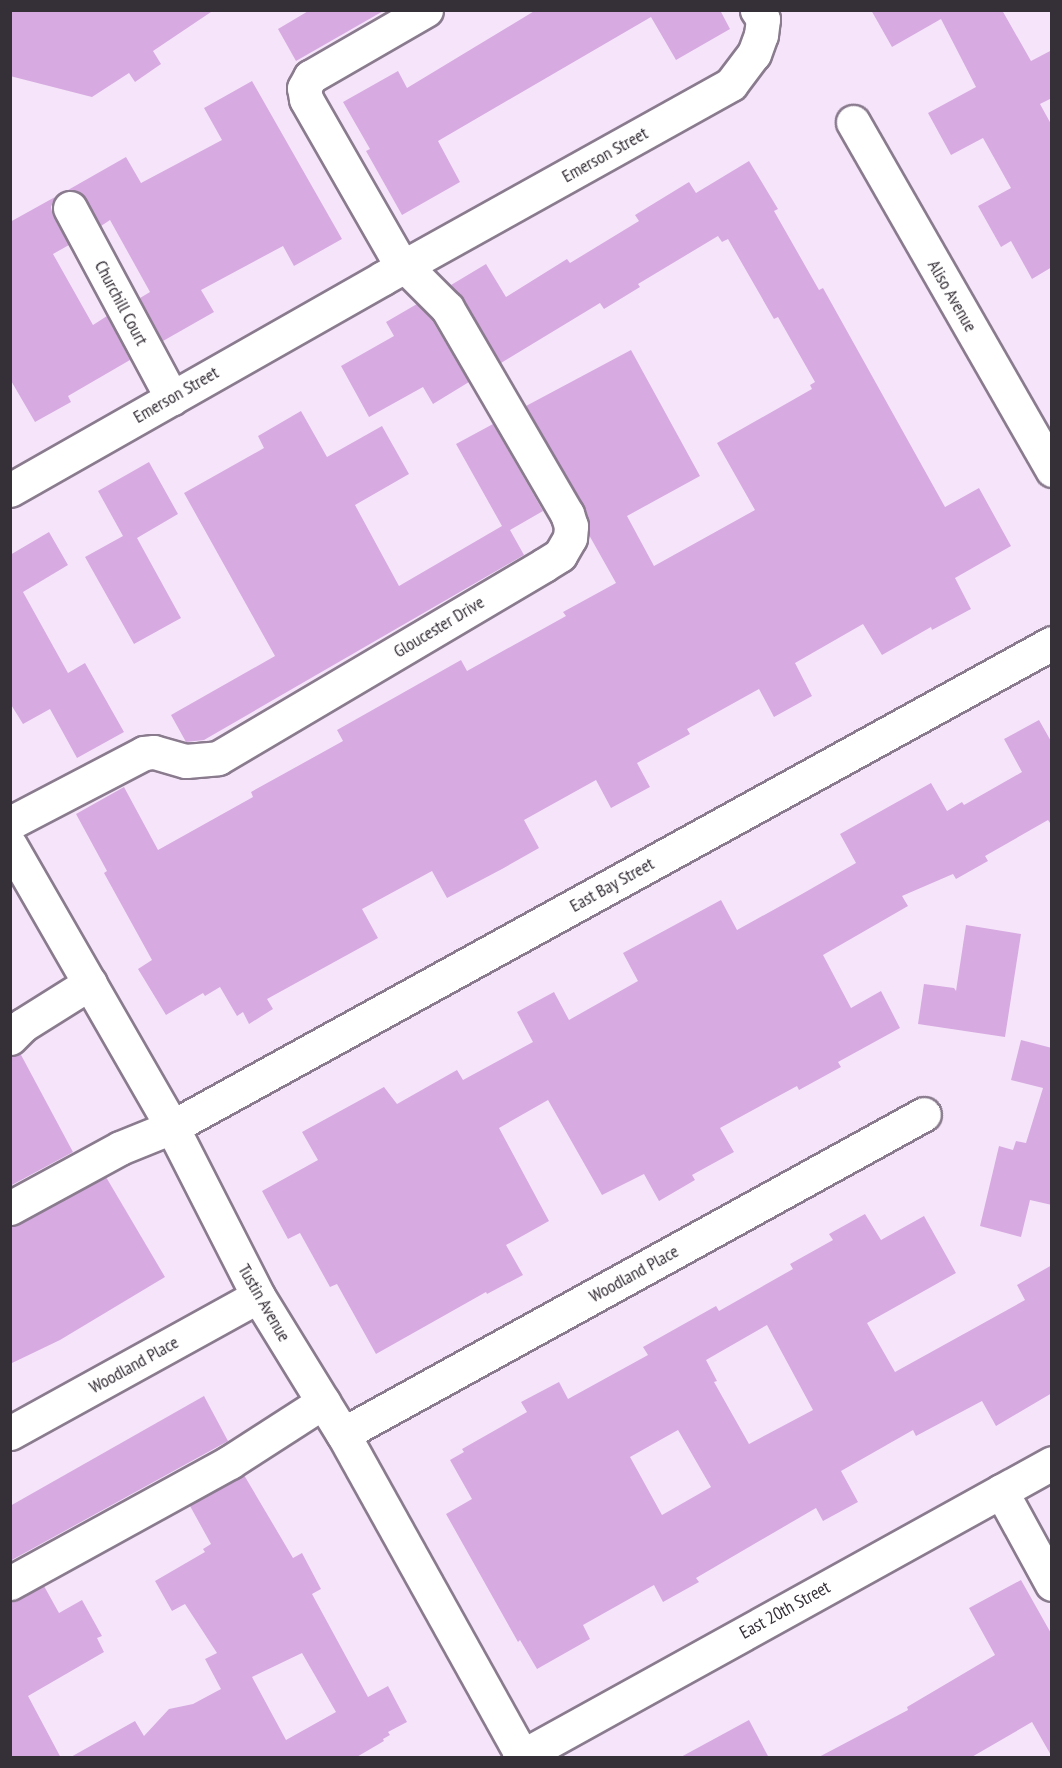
<!DOCTYPE html>
<style>
body{margin:0}
#map{position:relative;width:1062px;height:1768px;overflow:hidden;background:#f6e5fa;font-family:"PT Sans Narrow",sans-serif}
div>[style]{position:absolute}
[style*='--x']{left:calc(var(--x)*1px);top:calc(var(--y)*1px);width:calc(var(--w)*1px);rotate:calc(var(--a)*1deg)}
.building>*{inset:0;background:#d7abe1}
.roads{filter:drop-shadow(2px 0 #8a7b8e) drop-shadow(-2px 0 #8a7b8e) drop-shadow(0 2px #8a7b8e) drop-shadow(0 -2px #8a7b8e)}
.minor>*{height:33px;margin:-16.5px;padding:0 16.5px;transform-origin:16.5px;border-radius:16.5px;background:#fff}
span{translate:-50% -50%;white-space:nowrap;text-align:center;line-height:1.15;-webkit-text-stroke:4.5px #fff;paint-order:stroke}
.street-label{font-size:18px;color:#352f37}
.frame{position:absolute;inset:0;border:12px solid #352f37;pointer-events:none}
</style>
<div id="map">
<div class="building">
<i style="clip-path:polygon(10px 10px,214px 10px,153px 51px,161px 64px,135px 82px,129px 73px,92px 97px,10px 76px)"></i>
<i style="clip-path:polygon(310px 10px,385px 10px,296px 61px,278px 29px)"></i>
<i style="clip-path:polygon(536px 10px,720px 10px,730px 29px,676px 60px,651px 17px,438px 141px,460px 182px,402px 215px,366px 151px,370px 149px,343px 102px,398px 71px,407px 88px)"></i>
<i style="clip-path:polygon(871px 10px,1002px 10px,1031px 61px,1052px 50px,1052px 98px,1040px 104px,1051px 124px,1052px 267px,1032px 279px,1011px 241px,1001px 247px,978px 206px,1011px 188px,983px 138px,951px 155px,928px 113px,976px 87px,941px 19px,892px 47px)"></i>
<i style="clip-path:polygon(252px 81px,342px 239px,294px 266px,283px 246px,201px 290px,214px 312px,163px 341px,140px 298px,150px 292px,110px 220px,101px 226px,86px 199px,79px 192px,68px 190px,126px 157px,141px 183px,222px 140px,204px 108px)"></i>
<i style="clip-path:polygon(749px 161px,778px 209px,774px 211px,819px 290px,823px 288px,945px 507px,979px 488px,1011px 546px,955px 578px,971px 609px,932px 630px,931px 627px,882px 655px,863px 624px,795px 663px,812px 696px,774px 717px,759px 689px,687px 729px,690px 734px,637px 763px,650px 787px,611px 808px,596px 780px,524px 820px,539px 848px,502px 869px,447px 898px,432px 871px,362px 909px,378px 938px,267px 999px,273px 1009px,249px 1024px,243px 1012px,237px 1016px,220px 987px,205px 996px,203px 993px,166px 1015px,138px 969px,152px 960px,104px 873px,107px 871px,76px 814px,124px 787px,158px 850px,253px 797px,251px 792px,343px 741px,337px 730px,461px 660px,467px 671px,566px 616px,563px 612px,616px 583px,589px 535px,589px 521px,583px 505px,526px 406px,631px 350px,700px 476px,627px 516px,654px 566px,755px 510px,717px 443px,812px 389px,810px 385px,815px 382px,778px 317px,774px 319px,728px 239px,722px 242px,718px 236px,638px 284px,640px 287px,604px 309px,600px 303px,501px 363px,463px 299px,451px 285px,486px 264px,506px 297px,567px 259px,570px 263px,639px 221px,635px 215px,689px 182px,696px 193px)"></i>
<i style="clip-path:polygon(55px 197px,51px 207px,53px 216px,69px 245px,53px 254px,93px 325px,107px 316px,130px 360px,68px 396px,71px 402px,35px 422px,10px 379px,10px 222px)"></i>
<i style="clip-path:polygon(417px 304px,432px 320px,469px 382px,433px 404px,423px 387px,369px 417px,341px 366px,394px 336px,386px 322px)"></i>
<i style="clip-path:polygon(301px 411px,327px 457px,382px 426px,409px 474px,355px 505px,399px 586px,502px 526px,456px 444px,493px 424px,543px 511px,510px 530px,524px 555px,204px 740px,186px 742px,171px 715px,275px 656px,184px 493px,264px 448px,258px 436px)"></i>
<i style="clip-path:polygon(149px 462px,178px 514px,137px 538px,181px 618px,134px 644px,85px 557px,123px 536px,98px 491px)"></i>
<i style="clip-path:polygon(49px 532px,68px 565px,23px 592px,68px 673px,85px 663px,124px 732px,77px 758px,50px 709px,23px 724px,10px 703px,10px 555px)"></i>
<i style="clip-path:polygon(1039px 720px,1052px 743px,1052px 826px,1048px 820px,985px 856px,988px 861px,956px 879px,953px 874px,902px 896px,908px 906px,823px 955px,851px 1008px,881px 991px,900px 1028px,838px 1062px,841px 1067px,799px 1090px,797px 1086px,720px 1128px,734px 1152px,692px 1175px,695px 1180px,659px 1201px,644px 1174px,602px 1195px,548px 1100px,499px 1128px,549px 1221px,506px 1245px,523px 1275px,487px 1294px,486px 1292px,376px 1354px,337px 1284px,330px 1287px,300px 1233px,288px 1239px,262px 1191px,318px 1160px,302px 1132px,384px 1087px,397px 1104px,457px 1070px,463px 1080px,533px 1042px,517px 1012px,554px 992px,569px 1020px,638px 981px,623px 953px,721px 900px,737px 930px,802px 894px,856px 863px,840px 834px,931px 783px,947px 811px,962px 802px,964px 805px,1022px 772px,1004px 739px)"></i>
<i style="clip-path:polygon(966px 925px,1021px 934px,1005px 1037px,918px 1024px,924px 984px,954px 988px,956px 991px)"></i>
<i style="clip-path:polygon(1021px 1040px,1052px 1048px,1052px 1205px,1030px 1200px,1021px 1237px,980px 1226px,999px 1146px,1013px 1150px,1016px 1141px,1026px 1143px,1043px 1088px,1011px 1080px)"></i>
<i style="clip-path:polygon(20px 1053px,73px 1152px,10px 1186px,10px 1056px)"></i>
<i style="clip-path:polygon(106px 1177px,165px 1277px,60px 1340px,10px 1364px,10px 1227px)"></i>
<i style="clip-path:polygon(evenodd,865px 1214px,881px 1240px,924px 1216px,956px 1273px,867px 1323px,895px 1372px,1025px 1300px,1017px 1285px,1052px 1265px,1052px 1393px,996px 1426px,982px 1401px,916px 1436px,913px 1430px,841px 1471px,858px 1502px,823px 1521px,816px 1508px,696px 1578px,699px 1582px,663px 1602px,654px 1585px,583px 1625px,590px 1639px,537px 1669px,520px 1640px,518px 1642px,446px 1514px,472px 1499px,450px 1460px,464px 1452px,462px 1449px,527px 1412px,521px 1402px,559px 1382px,568px 1399px,648px 1355px,643px 1347px,716px 1306px,719px 1311px,793px 1269px,790px 1264px,833px 1240px,829px 1234px,865px 1214px,767px 1325px,813px 1410px,749px 1444px,714px 1382px,717px 1381px,706px 1360px,767px 1325px,865px 1214px,678px 1430px,711px 1487px,662px 1515px,630px 1457px,678px 1430px)"></i>
<i style="clip-path:polygon(204px 1396px,228px 1441px,10px 1561px,10px 1506px)"></i>
<i style="clip-path:polygon(evenodd,244px 1475px,293px 1558px,302px 1553px,321px 1589px,312px 1594px,368px 1697px,388px 1686px,407px 1722px,388px 1732px,390px 1735px,383px 1739px,384px 1741px,355px 1758px,69px 1758px,135px 1721px,144px 1736px,169px 1709px,193px 1704px,221px 1689px,205px 1659px,217px 1653px,185px 1604px,172px 1611px,155px 1581px,205px 1552px,203px 1549px,211px 1544px,190px 1506px,244px 1475px,302px 1653px,336px 1712px,286px 1740px,252px 1677px,302px 1653px)"></i>
<i style="clip-path:polygon(1021px 1580px,1052px 1635px,1052px 1757px,1032px 1722px,970px 1758px,817px 1758px,908px 1710px,907px 1707px,995px 1655px,969px 1608px)"></i>
<i style="clip-path:polygon(44px 1586px,59px 1613px,82px 1600px,102px 1636px,97px 1638px,104px 1652px,28px 1696px,61px 1758px,10px 1758px,10px 1602px)"></i>
<i style="clip-path:polygon(749px 1720px,769px 1758px,679px 1758px)"></i>
</div>
<div class="roads">
<div class="minor">
<i style="--x:853;--y:122;--w:401;--a:60.2"></i>
<i style="--x:70;--y:208;--w:216;--a:61.8"></i>
<i style="--x:10;--y:490;--w:429;--a:-29.6"></i>
<i style="--x:383;--y:278;--w:398;--a:-29.1"></i>
<i style="--x:731;--y:84;--w:38;--a:-53"></i>
<i style="--x:754;--y:54;--w:20;--a:-70"></i>
<i style="--x:761;--y:35;--w:16;--a:-83"></i>
<i style="--x:763;--y:19;--w:11;--a:-124"></i>
<i style="--x:10;--y:823;--w:151;--a:-27.6"></i>
<i style="--x:144;--y:753;--w:10;--a:-6"></i>
<i style="--x:154;--y:752;--w:33;--a:16"></i>
<i style="--x:186;--y:761;--w:32;--a:-5"></i>
<i style="--x:218;--y:758;--w:379;--a:-30.6"></i>
<i style="--x:544;--y:565;--w:19;--a:-32"></i>
<i style="--x:560;--y:555;--w:20;--a:-60"></i>
<i style="--x:570;--y:538;--w:12;--a:-85"></i>
<i style="--x:571;--y:526;--w:13;--a:-108"></i>
<i style="--x:567;--y:514;--w:238;--a:-120.2"></i>
<i style="--x:447;--y:308;--w:71;--a:-135"></i>
<i style="--x:397;--y:258;--w:183;--a:-119.8"></i>
<i style="--x:306;--y:99;--w:11;--a:-100"></i>
<i style="--x:304;--y:88;--w:13;--a:-61"></i>
<i style="--x:310;--y:77;--w:134;--a:-30"></i>
<i style="--x:10;--y:845;--w:325;--a:60.1"></i>
<i style="--x:172;--y:1127;--w:190;--a:63"></i>
<i style="--x:258;--y:1296;--w:162;--a:58.4"></i>
<i style="--x:343;--y:1434;--w:371;--a:60.9"></i>
<i style="--x:10;--y:1038;--w:18;--a:-45"></i>
<i style="--x:23;--y:1025;--w:79;--a:-32.1"></i>
<i style="--x:10;--y:1208;--w:125;--a:-28.6"></i>
<i style="--x:120;--y:1148;--w:56;--a:-22"></i>
<i style="--x:172;--y:1127;--w:1004;--a:-28.81"></i>
<i style="--x:10;--y:1433;--w:283;--a:-28.9"></i>
<i style="--x:343;--y:1434;--w:663;--a:-28.84"></i>
<i style="--x:1001;--y:1491;--w:106;--a:61.3"></i>
<i style="--x:10;--y:1583;--w:251;--a:-28.8"></i>
<i style="--x:230;--y:1462;--w:111;--a:-32.8"></i>
<i style="--x:519;--y:1758;--w:609;--a:-28.96"></i>
</div>
</div>
<div class="street-label">
<span style="left:605px;top:155px;rotate:-29deg">Emerson Street</span>
<span style="left:952px;top:296px;rotate:60deg">Aliso Avenue</span>
<span style="left:121px;top:303px;rotate:62deg">Churchill Court</span>
<span style="left:176px;top:395px;rotate:-30deg">Emerson Street</span>
<span style="left:439px;top:627px;rotate:-31deg">Gloucester Drive</span>
<span style="left:612px;top:885px;rotate:-29deg">East Bay Street</span>
<span style="left:634px;top:1274px;rotate:-29deg">Woodland Place</span>
<span style="left:264px;top:1303px;rotate:60deg">Tustin Avenue</span>
<span style="left:134px;top:1365px;rotate:-29deg">Woodland Place</span>
<span style="left:785px;top:1610px;rotate:-29deg">East 20th Street</span>
</div>
<div class="frame"></div>
</div>
